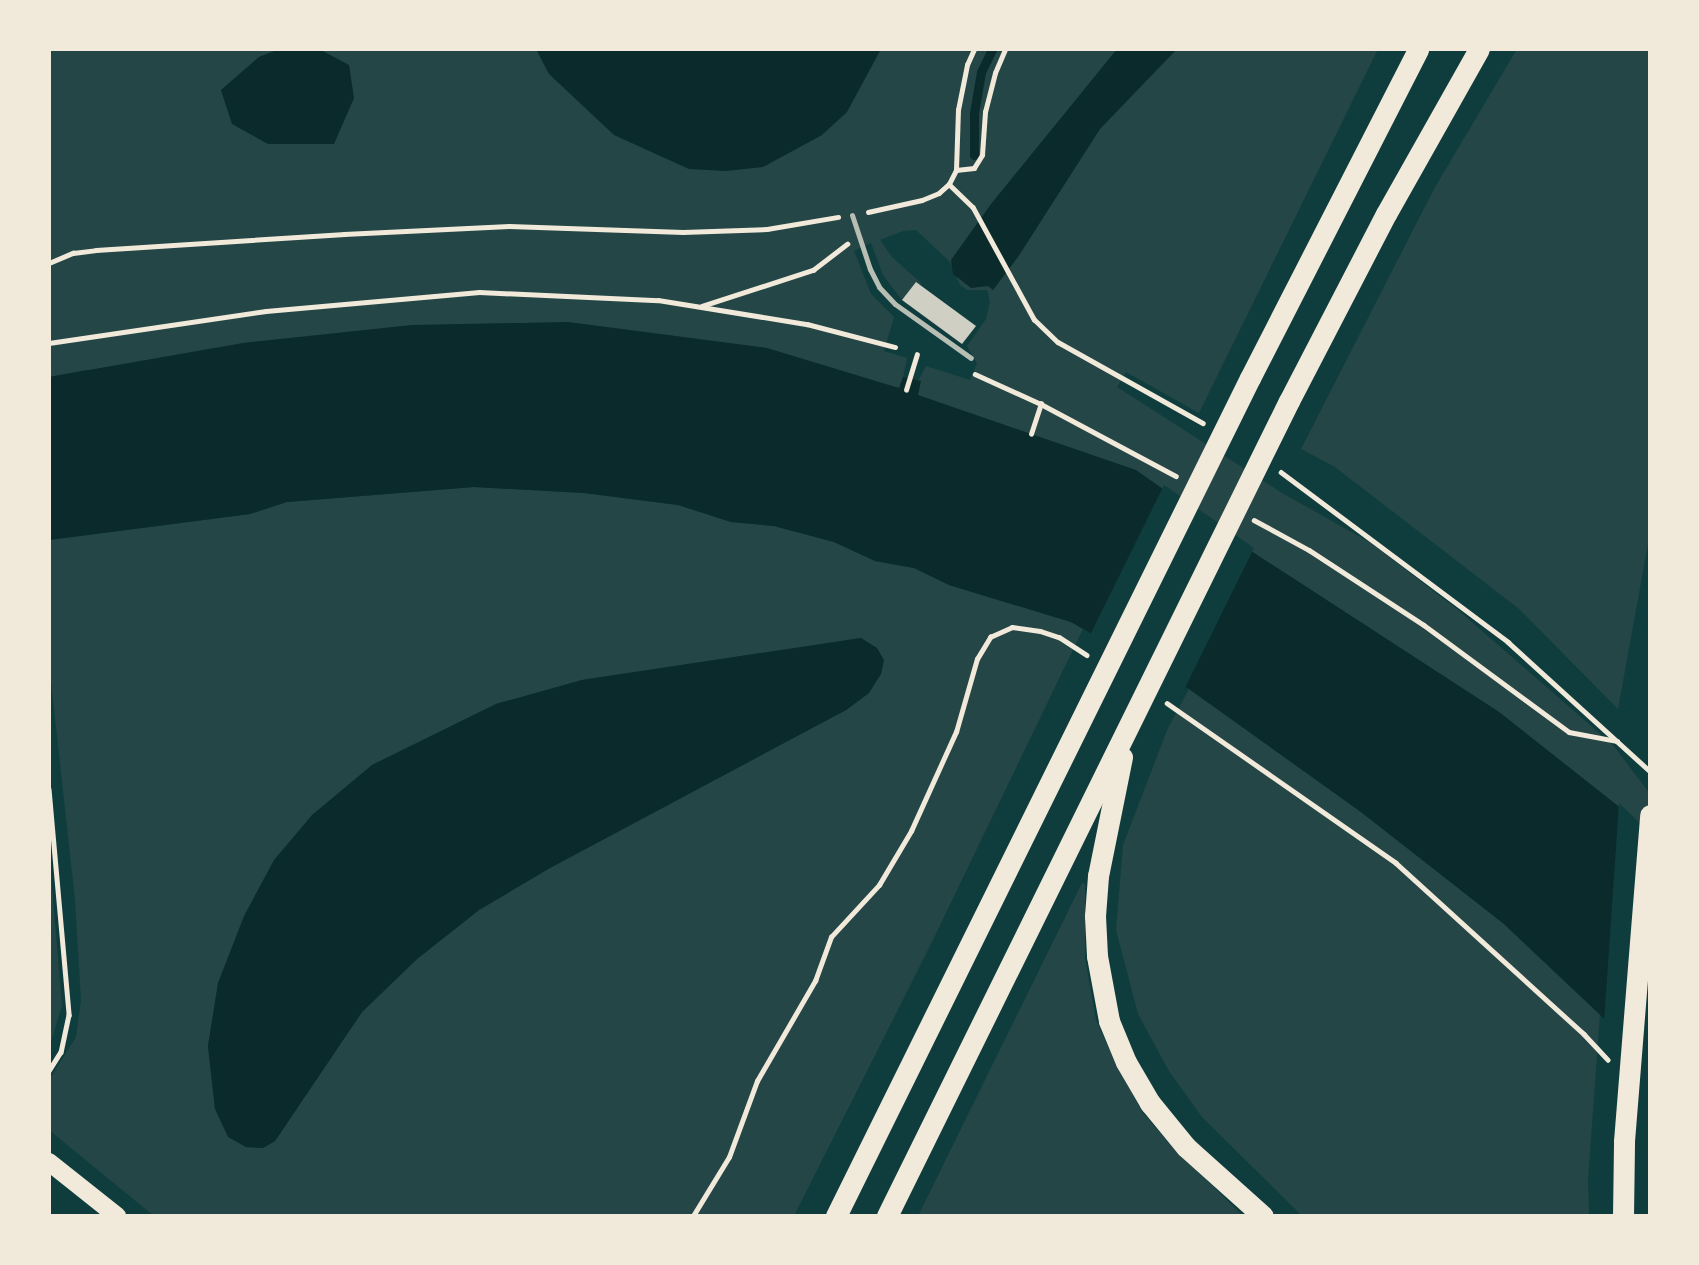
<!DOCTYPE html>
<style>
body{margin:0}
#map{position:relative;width:1699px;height:1265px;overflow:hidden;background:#0f3d3e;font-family:"Public Sans",sans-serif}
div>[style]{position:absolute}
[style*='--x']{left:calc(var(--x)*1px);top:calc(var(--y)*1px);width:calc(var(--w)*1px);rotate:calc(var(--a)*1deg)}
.green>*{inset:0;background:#244646}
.water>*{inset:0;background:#0a2a2b}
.pier>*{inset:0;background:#0f3d3e}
.stream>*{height:9px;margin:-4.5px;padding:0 4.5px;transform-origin:4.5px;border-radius:4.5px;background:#0a2a2b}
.building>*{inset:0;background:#cfcfc3}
.path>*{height:4.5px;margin:-2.25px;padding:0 2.25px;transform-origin:2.25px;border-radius:2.25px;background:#f1e9da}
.service>*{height:5px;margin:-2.5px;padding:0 2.5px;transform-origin:2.5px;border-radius:2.5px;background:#b8beb3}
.primary>*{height:18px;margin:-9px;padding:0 9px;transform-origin:9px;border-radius:9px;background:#f1e9da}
.motorway>*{height:21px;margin:-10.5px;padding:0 10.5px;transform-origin:10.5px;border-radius:10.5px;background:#f1e9da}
span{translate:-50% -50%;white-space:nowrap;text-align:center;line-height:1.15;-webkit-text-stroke:5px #f1e9da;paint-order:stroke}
.frame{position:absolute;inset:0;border:51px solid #f1e9da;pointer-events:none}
</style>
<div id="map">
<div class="green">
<i style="clip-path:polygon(evenodd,49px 49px,1378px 49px,1199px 413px,1126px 372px,1117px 387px,1282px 493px,1371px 543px,1458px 610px,1613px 745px,1650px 794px,1650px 838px,1618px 806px,1499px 712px,1251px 551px,917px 395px,86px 370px,49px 377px,49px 49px,916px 230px,950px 262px,960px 285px,967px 290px,987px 290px,990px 301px,986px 319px,967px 346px,977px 363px,970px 380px,926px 366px,917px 383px,903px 378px,907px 358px,884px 351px,894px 317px,871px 294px,854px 251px,871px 243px,883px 275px,901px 299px,909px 297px,921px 283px,892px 257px,880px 240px,903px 231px,916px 230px)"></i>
<i style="clip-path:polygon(1517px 49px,1650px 49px,1650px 533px,1618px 709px,1518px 608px,1335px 467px,1301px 449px,1434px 189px)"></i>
<i style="clip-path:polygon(evenodd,474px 487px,584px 493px,678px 505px,731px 522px,774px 526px,834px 542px,875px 561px,914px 568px,949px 585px,1071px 622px,1083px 629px,929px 948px,794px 1216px,154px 1216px,49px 1130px,49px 1080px,76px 1037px,81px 1000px,75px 900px,49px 663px,49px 540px,250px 514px,287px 502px,474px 487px,861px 638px,869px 693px,846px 710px,550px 868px,479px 910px,417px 959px,362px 1012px,275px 1141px,263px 1148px,246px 1147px,215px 1109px,208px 1046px,218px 983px,372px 765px,496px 704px,582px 680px,861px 638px)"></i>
<i style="clip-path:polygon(1189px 689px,1361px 812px,1453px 884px,1504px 924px,1600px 1014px,1588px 1180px,1589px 1216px,1302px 1216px,1202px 1117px,1169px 1071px,1138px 1014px,1116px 930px,1123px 845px,1168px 728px)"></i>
<i style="clip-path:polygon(49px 849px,62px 1006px,49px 1048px)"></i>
<i style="clip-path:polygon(1082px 883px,1085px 884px,1085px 958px,1096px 1020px,1116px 1064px,1143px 1113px,1166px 1140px,1243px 1216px,918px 1216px)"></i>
</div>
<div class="water">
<i style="clip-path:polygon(279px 49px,319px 49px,349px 65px,354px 98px,334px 144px,268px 144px,232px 124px,221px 90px,259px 57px)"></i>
<i style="clip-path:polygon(536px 49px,881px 49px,847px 112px,822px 135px,763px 167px,726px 171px,689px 169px,614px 135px,549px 74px)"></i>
<i style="clip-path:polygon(1117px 49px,1177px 49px,1100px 129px,1018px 257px,993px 290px,988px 286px,971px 288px,953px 274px,951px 260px,991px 204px)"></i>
<i style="clip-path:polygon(568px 322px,767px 348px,899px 388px,903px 377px,921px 381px,918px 395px,1136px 470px,1251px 551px,1499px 712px,1618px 806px,1650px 838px,1650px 1062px,1504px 924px,1361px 812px,1189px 689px,1071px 622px,949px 585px,914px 568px,875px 561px,834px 542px,774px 526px,731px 522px,678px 505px,584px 493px,474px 487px,287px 502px,250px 514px,49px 540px,49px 377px,243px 343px,412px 325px)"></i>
<i style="clip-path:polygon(861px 638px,877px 648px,884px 660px,881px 674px,869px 693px,846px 710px,550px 868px,479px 910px,417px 959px,362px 1012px,275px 1141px,263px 1148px,246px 1147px,228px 1137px,215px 1109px,208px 1046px,218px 983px,244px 916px,274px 860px,312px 815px,372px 765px,496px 704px,582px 680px)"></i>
</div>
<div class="pier">
<i style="clip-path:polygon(1164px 485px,1254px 548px,1184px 690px,1089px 637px)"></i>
<i style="clip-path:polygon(1619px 803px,1650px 833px,1650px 1065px,1604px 1022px)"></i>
</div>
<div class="stream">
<i style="--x:974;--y:155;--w:42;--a:-90"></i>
<i style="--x:974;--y:113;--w:42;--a:-80.3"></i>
<i style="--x:981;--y:72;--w:25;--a:-64"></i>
</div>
<div class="building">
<i style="clip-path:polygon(916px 282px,976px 326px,962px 344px,902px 300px)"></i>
</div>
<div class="path">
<i style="--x:956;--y:170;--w:18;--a:-6"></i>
<i style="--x:974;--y:168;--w:15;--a:-58"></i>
<i style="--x:982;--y:155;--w:43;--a:-86"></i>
<i style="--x:985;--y:112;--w:40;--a:-75.6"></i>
<i style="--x:995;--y:73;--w:26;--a:-67"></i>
<i style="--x:949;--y:184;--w:33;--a:44"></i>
<i style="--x:973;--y:207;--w:128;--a:61.4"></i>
<i style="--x:1034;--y:319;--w:33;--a:44"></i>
<i style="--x:1058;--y:342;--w:166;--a:29.2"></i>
<i style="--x:868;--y:212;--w:55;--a:-12.5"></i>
<i style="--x:922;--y:200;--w:18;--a:-22"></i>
<i style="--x:939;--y:193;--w:13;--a:-42"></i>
<i style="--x:949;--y:184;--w:16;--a:-63"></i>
<i style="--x:956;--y:170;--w:60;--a:-88.1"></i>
<i style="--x:958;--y:110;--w:46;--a:-78.7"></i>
<i style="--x:967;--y:65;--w:17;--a:-66"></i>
<i style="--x:49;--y:263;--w:26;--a:-23"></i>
<i style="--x:73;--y:253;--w:23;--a:-7"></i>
<i style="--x:96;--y:250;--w:249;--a:-3.7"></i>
<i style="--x:344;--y:234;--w:165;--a:-2.8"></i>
<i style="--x:509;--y:226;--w:174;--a:2"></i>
<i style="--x:683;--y:232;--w:84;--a:-2"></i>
<i style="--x:767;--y:229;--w:72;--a:-9.6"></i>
<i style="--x:702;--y:306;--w:117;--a:-18"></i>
<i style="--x:813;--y:270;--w:43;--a:-37.4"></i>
<i style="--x:49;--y:343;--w:219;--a:-8.4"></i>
<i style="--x:266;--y:311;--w:214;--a:-5.1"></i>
<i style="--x:479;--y:292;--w:179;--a:2.6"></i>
<i style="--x:658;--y:300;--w:151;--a:9.2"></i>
<i style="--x:807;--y:324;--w:91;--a:14.6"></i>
<i style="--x:975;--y:374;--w:72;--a:24.4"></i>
<i style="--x:1041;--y:404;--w:153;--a:28.1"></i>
<i style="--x:906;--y:390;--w:37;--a:-73"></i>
<i style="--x:1031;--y:434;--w:32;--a:-72"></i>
<i style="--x:1281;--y:472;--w:284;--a:36.8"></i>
<i style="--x:1508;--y:642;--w:192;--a:42.3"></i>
<i style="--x:1254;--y:520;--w:63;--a:28.6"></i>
<i style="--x:1309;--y:550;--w:137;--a:33.1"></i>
<i style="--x:1424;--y:625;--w:180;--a:36.4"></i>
<i style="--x:1569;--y:732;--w:49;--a:10.6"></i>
<i style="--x:1167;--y:703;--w:279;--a:34.9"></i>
<i style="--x:1396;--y:863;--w:254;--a:42.3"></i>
<i style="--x:1584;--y:1034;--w:35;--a:47"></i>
<i style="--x:49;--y:789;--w:227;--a:84.9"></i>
<i style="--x:69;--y:1015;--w:38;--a:102"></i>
<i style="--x:61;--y:1052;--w:22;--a:122"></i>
<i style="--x:693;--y:1216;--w:69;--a:-58.6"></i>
<i style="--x:729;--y:1157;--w:81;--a:-69.8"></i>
<i style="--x:757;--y:1081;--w:116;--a:-59.9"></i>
<i style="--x:815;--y:981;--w:47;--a:-70"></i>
<i style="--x:831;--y:937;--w:71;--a:-47.3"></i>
<i style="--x:879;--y:885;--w:63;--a:-59.3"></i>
<i style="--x:911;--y:831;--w:109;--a:-65.6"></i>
<i style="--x:956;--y:732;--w:76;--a:-74"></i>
<i style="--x:977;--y:659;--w:26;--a:-59"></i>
<i style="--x:990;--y:637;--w:24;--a:-24"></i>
<i style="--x:1012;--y:627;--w:28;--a:8"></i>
<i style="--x:1040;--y:631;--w:20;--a:18"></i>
<i style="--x:1059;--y:637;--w:33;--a:33"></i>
</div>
<div class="service">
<i style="--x:852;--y:215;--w:57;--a:71.6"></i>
<i style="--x:870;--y:269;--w:20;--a:63"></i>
<i style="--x:879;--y:287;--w:23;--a:47"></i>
<i style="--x:895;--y:304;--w:93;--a:35.4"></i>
</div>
<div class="primary">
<i style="--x:49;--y:1162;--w:87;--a:38.5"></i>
</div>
<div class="motorway">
<i style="--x:1122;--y:757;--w:121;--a:101.4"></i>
<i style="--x:1098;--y:876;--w:40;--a:94.3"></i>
<i style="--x:1095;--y:916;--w:40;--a:87.1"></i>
<i style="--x:1097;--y:956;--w:66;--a:79.5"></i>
<i style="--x:1109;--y:1021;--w:44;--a:67.5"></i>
<i style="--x:1126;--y:1062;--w:48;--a:59.7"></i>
<i style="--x:1150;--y:1103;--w:57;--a:50.7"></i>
<i style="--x:1186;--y:1147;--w:103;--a:41.9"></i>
<i style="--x:836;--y:1216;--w:935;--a:-63.71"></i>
<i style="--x:1250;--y:378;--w:369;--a:-62.9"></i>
<i style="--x:887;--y:1216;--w:909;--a:-63.75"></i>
<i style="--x:1289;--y:401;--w:211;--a:-62.6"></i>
<i style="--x:1386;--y:214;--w:189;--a:-60.6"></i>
<i style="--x:1623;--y:1216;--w:75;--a:-89.2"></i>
<i style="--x:1624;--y:1141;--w:327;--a:-85.4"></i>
</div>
<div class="frame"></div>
</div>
